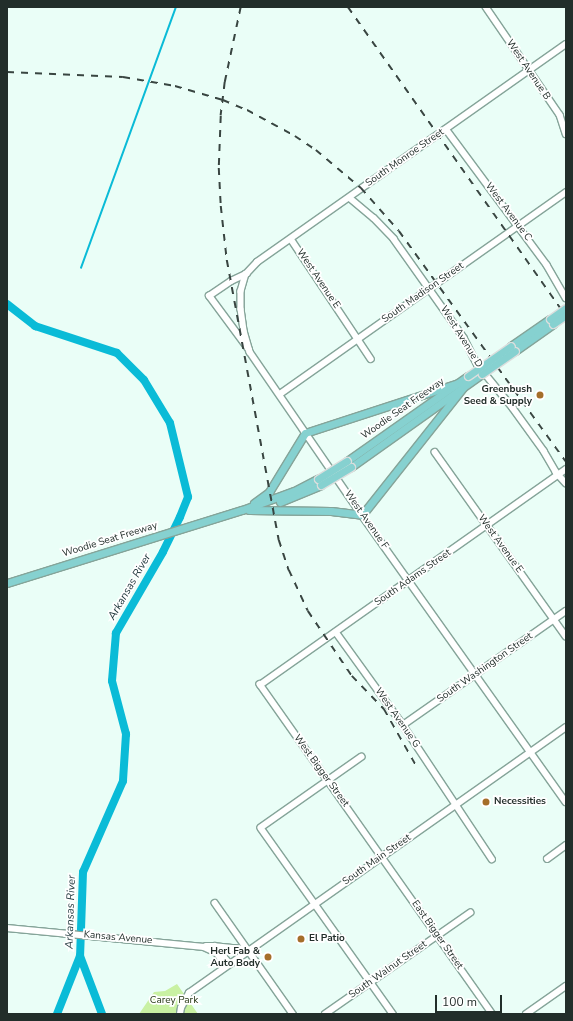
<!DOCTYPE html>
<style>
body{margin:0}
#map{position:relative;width:573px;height:1021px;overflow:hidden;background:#eafef7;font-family:"Nunito Sans",sans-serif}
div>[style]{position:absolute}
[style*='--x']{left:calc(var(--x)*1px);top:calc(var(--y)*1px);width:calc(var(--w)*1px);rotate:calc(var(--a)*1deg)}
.green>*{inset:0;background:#c9f1a3}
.stream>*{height:1.5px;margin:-0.75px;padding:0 0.75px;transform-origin:0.75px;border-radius:0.75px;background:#0abbd7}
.river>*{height:8px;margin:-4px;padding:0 4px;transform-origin:4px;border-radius:4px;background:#0abbd7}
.roads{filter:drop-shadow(1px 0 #85a499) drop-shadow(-1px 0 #85a499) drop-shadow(0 1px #85a499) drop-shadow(0 -1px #85a499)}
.minor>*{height:5.5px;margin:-2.75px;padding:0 2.75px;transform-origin:2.75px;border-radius:2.75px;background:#fff}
.major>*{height:7px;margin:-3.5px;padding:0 3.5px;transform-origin:3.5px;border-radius:3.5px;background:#86d1d0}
.rail>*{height:1.5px;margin-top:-0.75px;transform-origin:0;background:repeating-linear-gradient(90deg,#394541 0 7px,transparent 0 14px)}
.bridges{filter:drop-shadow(1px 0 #dcdedd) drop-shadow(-1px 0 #dcdedd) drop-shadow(0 1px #dcdedd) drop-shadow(0 -1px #dcdedd)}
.major-bridge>*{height:7px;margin:-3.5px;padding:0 3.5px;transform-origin:3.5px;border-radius:3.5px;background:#86d1d0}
.dots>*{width:11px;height:11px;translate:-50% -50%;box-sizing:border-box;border:2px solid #fff;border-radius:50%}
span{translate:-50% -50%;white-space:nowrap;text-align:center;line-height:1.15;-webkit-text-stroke:3.5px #fff;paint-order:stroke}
.street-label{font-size:10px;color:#222e2a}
.poi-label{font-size:10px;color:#222e2a;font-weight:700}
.right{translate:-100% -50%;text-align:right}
.left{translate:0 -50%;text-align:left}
.park-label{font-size:10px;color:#253612}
.water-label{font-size:11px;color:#1c3439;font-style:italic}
.frame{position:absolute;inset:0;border:8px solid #222e2a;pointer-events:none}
.scale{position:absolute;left:435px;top:995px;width:67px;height:18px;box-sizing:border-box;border:2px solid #222e2a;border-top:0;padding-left:5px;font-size:12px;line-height:14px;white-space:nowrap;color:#222e2a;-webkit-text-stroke:3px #fff;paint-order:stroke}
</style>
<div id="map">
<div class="green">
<i style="clip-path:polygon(177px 984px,198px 1014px,139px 1014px,154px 992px,165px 991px)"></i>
</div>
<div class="stream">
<i style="--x:81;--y:268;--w:278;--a:-70"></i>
</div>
<div class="river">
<i style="--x:7;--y:304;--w:36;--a:38"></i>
<i style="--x:35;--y:326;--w:86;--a:18.2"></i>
<i style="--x:117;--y:353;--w:38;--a:45"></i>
<i style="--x:144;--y:380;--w:50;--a:58.8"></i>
<i style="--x:170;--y:423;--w:76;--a:76.3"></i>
<i style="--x:188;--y:497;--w:22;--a:112"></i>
<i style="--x:180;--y:517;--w:39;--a:116"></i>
<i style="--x:163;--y:552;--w:94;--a:120.1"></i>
<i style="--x:116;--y:633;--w:48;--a:94.8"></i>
<i style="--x:112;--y:681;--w:55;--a:75.2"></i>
<i style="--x:126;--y:734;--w:47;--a:93.7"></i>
<i style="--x:123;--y:781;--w:99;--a:113.7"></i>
<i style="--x:83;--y:872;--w:84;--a:92"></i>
<i style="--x:80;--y:956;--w:62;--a:69.2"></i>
<i style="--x:57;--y:1014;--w:62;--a:-68.4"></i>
</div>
<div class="roads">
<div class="minor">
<i style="--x:486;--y:7;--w:131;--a:55.6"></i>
<i style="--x:560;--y:115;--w:20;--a:72"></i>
<i style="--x:446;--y:129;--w:169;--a:53.4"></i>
<i style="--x:547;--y:265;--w:38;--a:60"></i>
<i style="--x:350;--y:198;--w:31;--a:40"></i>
<i style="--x:374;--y:218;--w:29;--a:46"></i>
<i style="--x:394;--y:239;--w:121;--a:54.7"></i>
<i style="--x:464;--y:338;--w:30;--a:63"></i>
<i style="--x:478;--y:365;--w:55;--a:50.9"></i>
<i style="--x:513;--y:408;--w:53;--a:54.2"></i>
<i style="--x:544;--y:451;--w:24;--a:60"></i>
<i style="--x:556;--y:472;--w:15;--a:48"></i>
<i style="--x:291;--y:239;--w:144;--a:56.3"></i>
<i style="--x:246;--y:274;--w:18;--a:106"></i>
<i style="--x:241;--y:291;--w:18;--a:90"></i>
<i style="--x:241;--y:309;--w:22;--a:82"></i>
<i style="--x:244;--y:331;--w:22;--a:74"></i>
<i style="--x:250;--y:352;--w:198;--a:55.5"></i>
<i style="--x:362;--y:515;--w:352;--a:54.6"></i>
<i style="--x:249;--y:350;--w:67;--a:-126.5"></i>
<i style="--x:209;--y:296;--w:27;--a:-34"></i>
<i style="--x:231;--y:281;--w:17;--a:-25"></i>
<i style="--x:246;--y:274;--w:16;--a:-47"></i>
<i style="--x:257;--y:262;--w:378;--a:-35.2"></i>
<i style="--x:280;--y:394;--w:350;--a:-35.2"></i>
<i style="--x:435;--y:452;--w:226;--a:54.6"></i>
<i style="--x:336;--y:632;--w:115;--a:54.2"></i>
<i style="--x:403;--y:725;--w:161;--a:56.4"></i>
<i style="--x:403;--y:725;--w:199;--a:-35"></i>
<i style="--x:362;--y:757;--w:123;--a:144.9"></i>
<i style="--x:261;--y:828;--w:228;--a:54.6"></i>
<i style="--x:547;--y:859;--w:24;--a:-36"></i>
<i style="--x:215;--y:903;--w:136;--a:54.9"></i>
<i style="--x:7;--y:928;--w:198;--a:5.5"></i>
<i style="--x:204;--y:947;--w:14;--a:25"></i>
<i style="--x:217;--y:953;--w:16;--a:55"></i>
<i style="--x:206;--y:946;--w:7;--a:0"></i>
<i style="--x:213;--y:946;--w:36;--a:6"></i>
<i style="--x:215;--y:946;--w:23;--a:50"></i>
<i style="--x:180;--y:1014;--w:6;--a:-81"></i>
<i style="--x:181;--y:1008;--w:17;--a:-62"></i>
<i style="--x:189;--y:993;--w:461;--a:-35.2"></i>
<i style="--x:325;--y:1014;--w:177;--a:-34.9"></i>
<i style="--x:492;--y:1014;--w:403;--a:-125.2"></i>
<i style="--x:260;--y:685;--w:375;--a:-35.2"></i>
<i style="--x:526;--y:1014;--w:49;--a:-35"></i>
</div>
<div class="major">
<i style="--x:511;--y:346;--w:47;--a:-34.7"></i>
<i style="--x:515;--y:351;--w:47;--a:-35.4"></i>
<i style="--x:347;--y:461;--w:148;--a:-35.1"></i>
<i style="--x:351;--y:467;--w:161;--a:-35.4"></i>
<i style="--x:280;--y:502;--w:44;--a:-22.5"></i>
<i style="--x:254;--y:503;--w:19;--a:-36"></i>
<i style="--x:269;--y:492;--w:69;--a:-58.6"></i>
<i style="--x:305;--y:433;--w:162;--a:-18"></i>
<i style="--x:249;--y:510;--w:82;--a:0.7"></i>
<i style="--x:331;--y:511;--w:31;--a:7"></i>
<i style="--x:362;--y:515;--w:166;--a:-51.6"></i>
<i style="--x:7;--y:583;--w:246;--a:-17.3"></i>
<i style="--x:242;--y:510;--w:55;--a:-20.1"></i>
<i style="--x:294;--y:491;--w:27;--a:-27"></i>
</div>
</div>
<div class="rail">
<i style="--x:241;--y:7;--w:77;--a:102"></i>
<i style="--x:225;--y:82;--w:34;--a:97"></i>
<i style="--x:221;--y:116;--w:52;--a:92.2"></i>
<i style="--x:219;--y:168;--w:38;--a:87"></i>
<i style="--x:221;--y:206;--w:54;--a:83.7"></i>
<i style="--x:227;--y:260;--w:285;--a:79.5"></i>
<i style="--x:279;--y:540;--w:32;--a:72"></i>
<i style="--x:289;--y:570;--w:45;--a:65.1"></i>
<i style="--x:308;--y:611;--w:78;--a:55.9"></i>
<i style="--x:352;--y:676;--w:46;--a:45.9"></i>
<i style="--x:384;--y:709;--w:67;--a:60.4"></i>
<i style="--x:348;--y:7;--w:378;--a:54.8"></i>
<i style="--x:7;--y:72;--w:116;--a:2.5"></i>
<i style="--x:123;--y:77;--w:53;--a:9.8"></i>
<i style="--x:175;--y:86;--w:50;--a:16.3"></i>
<i style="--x:223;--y:100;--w:26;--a:23"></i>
<i style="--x:247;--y:110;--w:55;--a:28.4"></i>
<i style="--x:295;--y:136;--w:25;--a:34"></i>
<i style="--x:316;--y:150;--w:59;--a:40.2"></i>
<i style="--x:361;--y:188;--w:57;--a:48.5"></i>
<i style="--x:399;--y:231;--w:285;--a:54.1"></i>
</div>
<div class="bridges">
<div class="major-bridge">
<i style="--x:550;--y:319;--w:19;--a:-35"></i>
<i style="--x:553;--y:324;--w:16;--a:-35"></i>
<i style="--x:482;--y:374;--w:40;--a:-34.9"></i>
<i style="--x:468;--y:376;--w:52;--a:-34.9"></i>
<i style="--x:318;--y:479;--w:34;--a:-32"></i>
<i style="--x:321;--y:485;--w:35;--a:-31"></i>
</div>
</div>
<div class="dots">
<i style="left:540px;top:395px;background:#a56e2a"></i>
<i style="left:486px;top:802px;background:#a56e2a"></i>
<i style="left:301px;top:939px;background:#a56e2a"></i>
<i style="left:268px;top:957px;background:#a56e2a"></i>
</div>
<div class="street-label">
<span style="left:528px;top:70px;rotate:56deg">West Avenue B</span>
<span style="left:405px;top:158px;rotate:-35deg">South Monroe Street</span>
<span style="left:508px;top:212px;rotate:53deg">West Avenue C</span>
<span style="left:318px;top:279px;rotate:56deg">West Avenue E</span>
<span style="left:423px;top:293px;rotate:-35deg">South Madison Street</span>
<span style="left:461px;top:337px;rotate:58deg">West Avenue D</span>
<span style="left:403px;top:409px;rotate:-35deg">Woodie Seat Freeway</span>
<span style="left:366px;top:520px;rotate:55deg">West Avenue F</span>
<span style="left:110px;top:540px;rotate:-17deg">Woodie Seat Freeway</span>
<span style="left:500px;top:544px;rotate:54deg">West Avenue E</span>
<span style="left:413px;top:578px;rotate:-35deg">South Adams Street</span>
<span style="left:485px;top:668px;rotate:-35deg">South Washington Street</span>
<span style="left:397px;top:718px;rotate:55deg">West Avenue G</span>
<span style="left:321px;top:771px;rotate:54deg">West Bigger Street</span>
<span style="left:377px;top:860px;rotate:-35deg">South Main Street</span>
<span style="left:437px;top:935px;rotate:55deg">East Bigger Street</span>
<span style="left:118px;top:938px;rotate:5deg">Kansas Avenue</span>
<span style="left:388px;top:970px;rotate:-35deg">South Walnut Street</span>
</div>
<div class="poi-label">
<span class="right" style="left:532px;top:395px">Greenbush<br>Seed &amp; Supply</span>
<span class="left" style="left:494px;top:802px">Necessities</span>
<span class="left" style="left:309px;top:939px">El Patio</span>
<span class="right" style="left:260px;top:957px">Herl Fab &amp;<br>Auto Body</span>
</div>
<div class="park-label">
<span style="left:174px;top:1001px">Carey Park</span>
</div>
<div class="water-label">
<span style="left:130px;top:587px;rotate:-60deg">Arkansas River</span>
<span style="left:71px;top:912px;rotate:-88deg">Arkansas River</span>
</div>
<div class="frame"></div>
<div class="scale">100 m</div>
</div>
